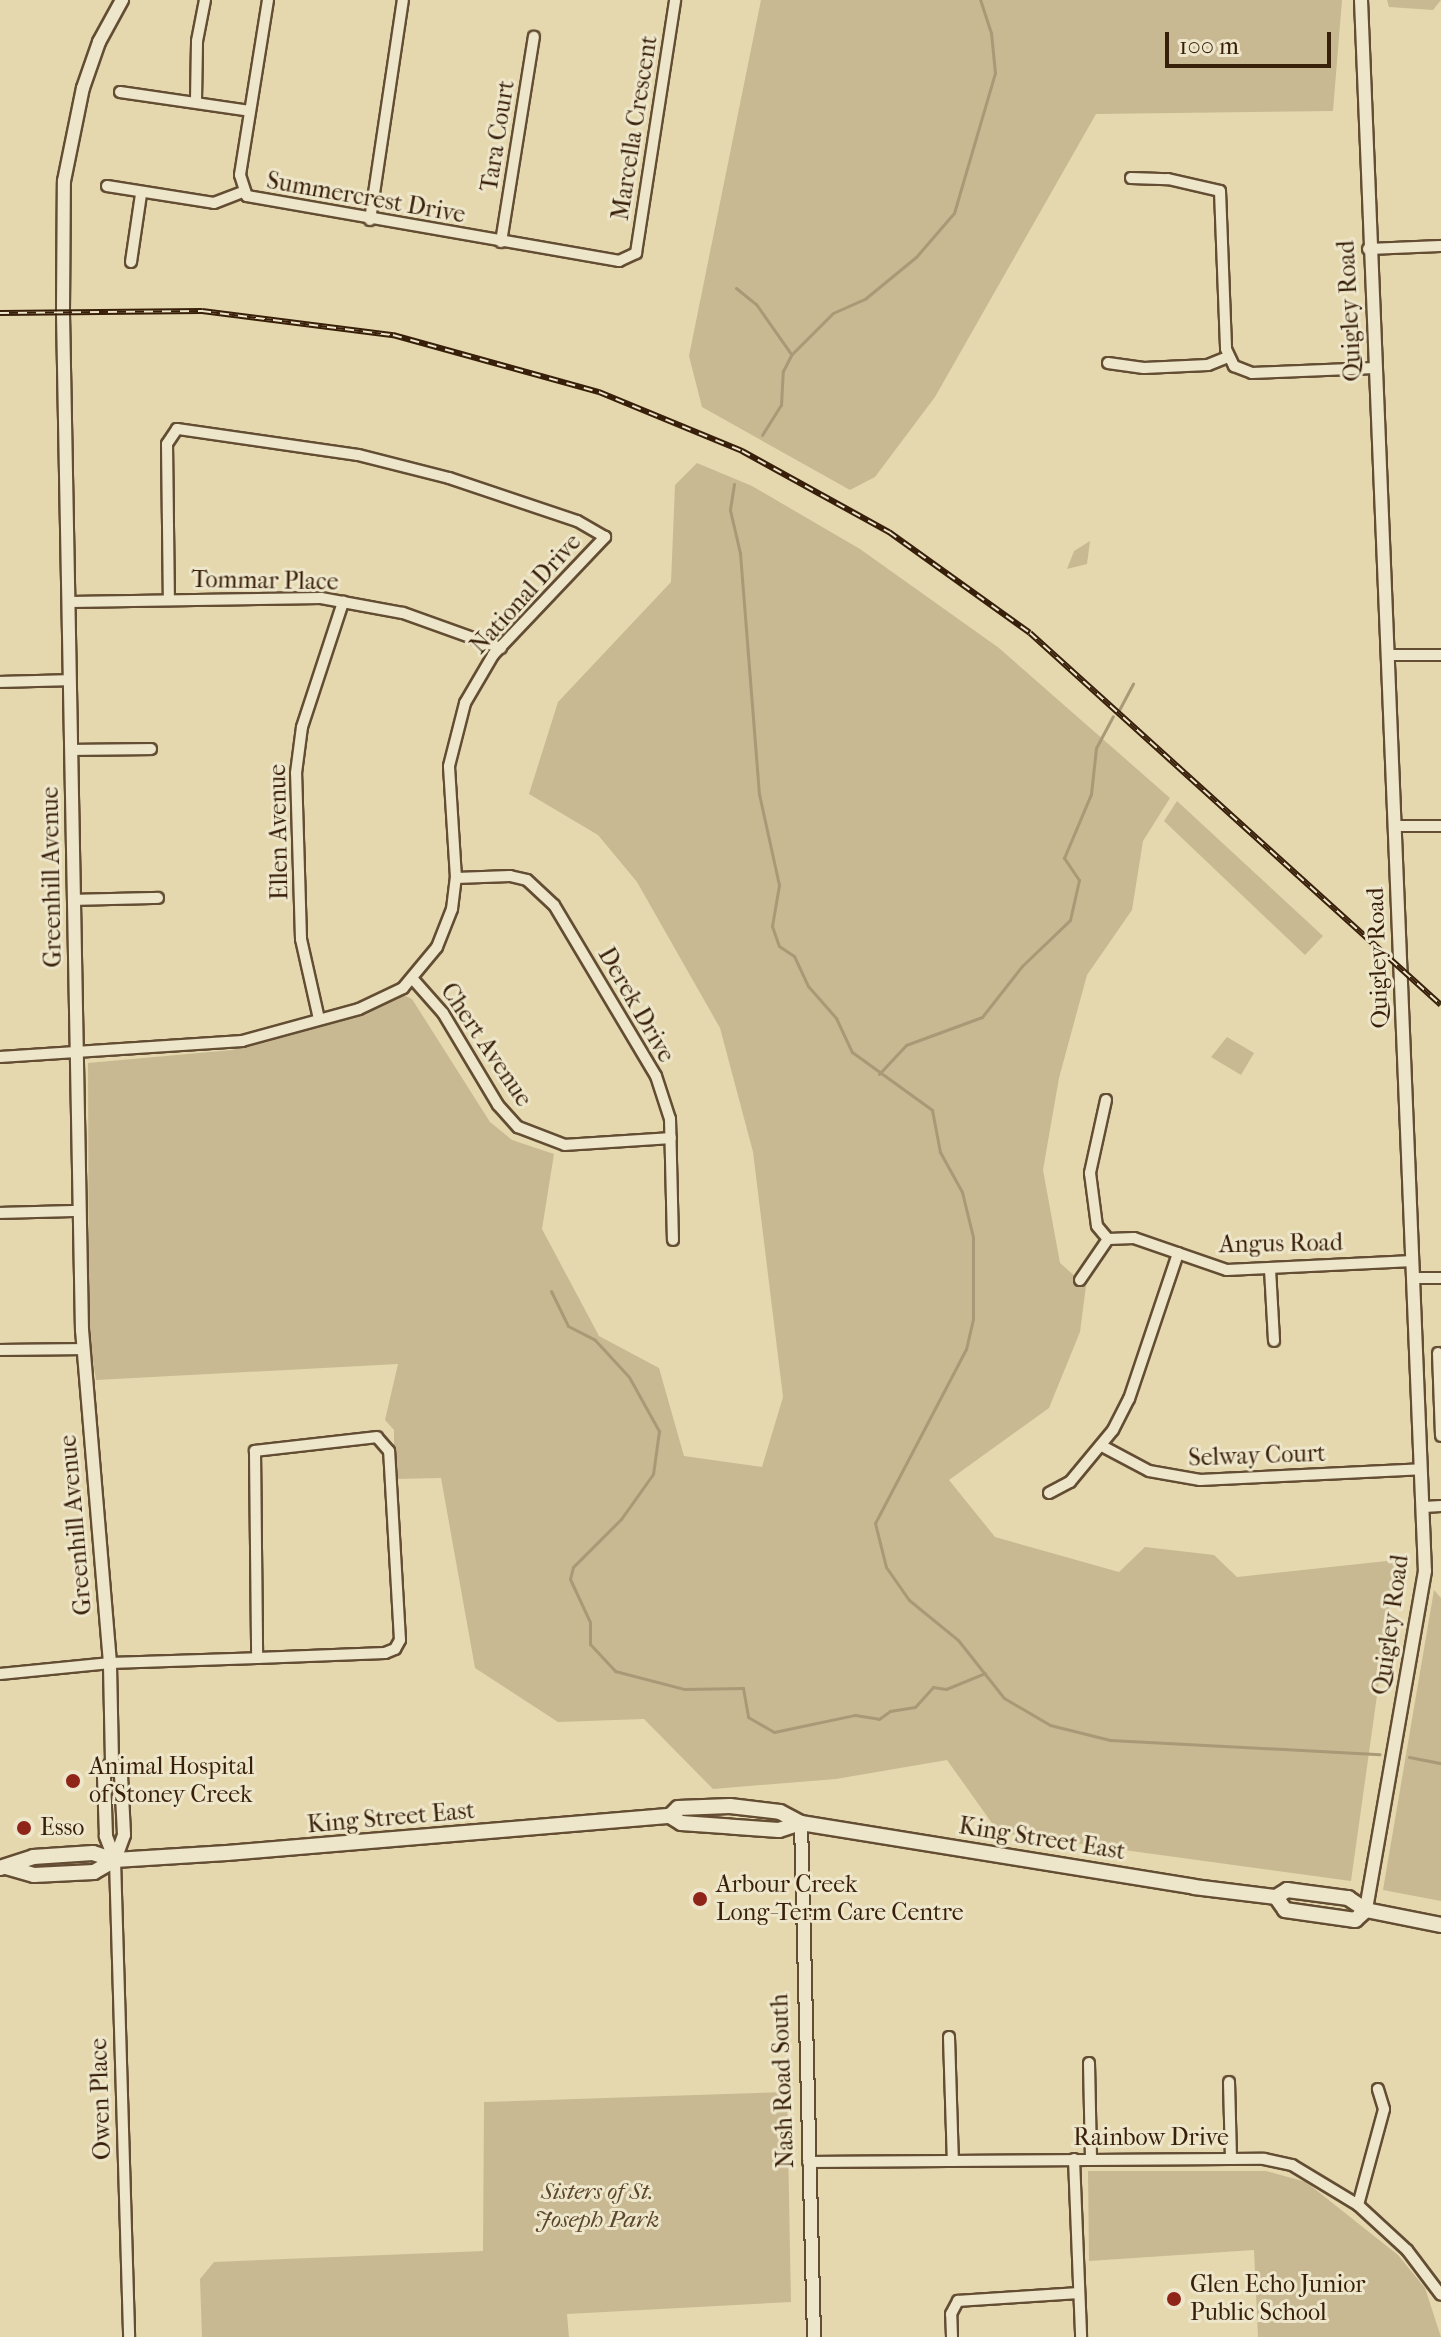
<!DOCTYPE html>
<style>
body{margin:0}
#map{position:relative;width:1441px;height:2337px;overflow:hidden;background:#e5d8ae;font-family:"IM FELL French Canon",serif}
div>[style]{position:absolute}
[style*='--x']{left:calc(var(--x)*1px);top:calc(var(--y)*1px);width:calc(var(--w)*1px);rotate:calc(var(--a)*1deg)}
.green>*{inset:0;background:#c8b992}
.stream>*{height:3px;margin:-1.5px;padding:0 1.5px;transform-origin:1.5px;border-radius:1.5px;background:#aa9976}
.roads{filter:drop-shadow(2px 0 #634d33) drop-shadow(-2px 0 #634d33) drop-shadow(0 2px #634d33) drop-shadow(0 -2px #634d33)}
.minor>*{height:10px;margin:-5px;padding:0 5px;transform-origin:5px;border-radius:5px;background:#eee6ca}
.tertiary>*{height:12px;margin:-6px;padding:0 6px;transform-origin:6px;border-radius:6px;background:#eee6ca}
.secondary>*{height:14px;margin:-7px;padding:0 7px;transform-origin:7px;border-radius:7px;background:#eee6ca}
.rail>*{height:6px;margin-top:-3px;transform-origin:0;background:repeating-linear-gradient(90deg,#eee6ca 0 9px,#381f0a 0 18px);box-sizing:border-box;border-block:2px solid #381f0a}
.dots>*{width:22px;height:22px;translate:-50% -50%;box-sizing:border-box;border:4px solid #eee6ca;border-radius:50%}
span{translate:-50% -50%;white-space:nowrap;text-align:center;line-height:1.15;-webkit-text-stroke:6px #eee6ca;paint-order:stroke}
.street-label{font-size:24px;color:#381f0a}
.poi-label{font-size:24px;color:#381f0a}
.left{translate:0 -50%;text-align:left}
.park-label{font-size:24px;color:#5c462c;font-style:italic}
.scale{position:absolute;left:1165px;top:32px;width:166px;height:36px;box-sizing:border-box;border:4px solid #381f0a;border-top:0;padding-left:10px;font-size:24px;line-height:28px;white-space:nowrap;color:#381f0a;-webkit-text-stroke:6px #eee6ca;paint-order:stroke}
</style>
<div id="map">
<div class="green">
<i style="clip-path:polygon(761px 0,1342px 0,1333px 111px,1096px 114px,935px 397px,875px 477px,850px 490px,702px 407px,689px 356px)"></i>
<i style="clip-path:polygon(1387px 0,1441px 0,1433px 10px,1389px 7px)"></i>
<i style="clip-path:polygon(697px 463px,752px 486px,860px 549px,999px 648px,1170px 798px,1143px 841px,1132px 910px,1087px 975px,1059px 1078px,1043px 1170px,1060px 1263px,1086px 1286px,1080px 1332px,1049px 1408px,949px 1480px,995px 1537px,1119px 1572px,1145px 1547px,1214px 1555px,1237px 1577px,1396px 1560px,1351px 1881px,999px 1833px,947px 1760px,836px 1779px,713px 1789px,644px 1719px,558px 1722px,475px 1668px,441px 1478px,394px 1479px,394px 1430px,385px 1420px,398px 1364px,96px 1380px,89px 1335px,88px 1063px,232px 1050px,373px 1006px,397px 992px,412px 999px,490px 1122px,512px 1140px,554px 1154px,542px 1229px,599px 1336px,659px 1368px,684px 1456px,762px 1467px,783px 1397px,753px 1152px,720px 1028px,637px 882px,598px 835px,529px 794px,558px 702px,671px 582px,675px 485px)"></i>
<i style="clip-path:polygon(1090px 541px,1087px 564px,1067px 569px,1074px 551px)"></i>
<i style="clip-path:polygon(1177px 801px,1323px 936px,1305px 955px,1164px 821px)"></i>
<i style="clip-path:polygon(1227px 1037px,1254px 1053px,1241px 1075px,1211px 1057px)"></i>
<i style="clip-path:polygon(1434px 1590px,1441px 1598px,1441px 1901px,1383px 1890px)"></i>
<i style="clip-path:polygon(787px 2092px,791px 2302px,567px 2314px,569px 2337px,202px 2337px,200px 2279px,214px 2262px,483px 2251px,484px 2102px)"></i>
<i style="clip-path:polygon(1088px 2171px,1266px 2171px,1306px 2182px,1398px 2255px,1425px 2288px,1441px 2337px,1258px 2337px,1254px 2250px,1089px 2261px)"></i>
</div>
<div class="stream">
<i style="--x:736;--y:288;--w:26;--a:39"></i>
<i style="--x:756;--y:304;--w:61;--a:55"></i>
<i style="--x:762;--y:435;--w:36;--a:-58"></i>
<i style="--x:781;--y:405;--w:34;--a:-87"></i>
<i style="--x:783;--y:371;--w:18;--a:-63"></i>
<i style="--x:791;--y:355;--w:59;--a:-45"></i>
<i style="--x:833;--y:313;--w:36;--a:-24"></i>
<i style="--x:866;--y:298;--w:65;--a:-39.4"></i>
<i style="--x:916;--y:257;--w:58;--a:-49.2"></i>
<i style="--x:954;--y:213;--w:146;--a:-73.7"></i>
<i style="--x:995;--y:73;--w:40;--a:-95.7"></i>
<i style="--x:991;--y:33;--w:35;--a:-108"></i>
<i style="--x:734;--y:484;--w:26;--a:99"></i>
<i style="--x:730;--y:510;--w:44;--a:76.9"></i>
<i style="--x:740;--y:553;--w:242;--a:85.5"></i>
<i style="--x:759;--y:794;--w:93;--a:77.6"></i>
<i style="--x:779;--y:885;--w:42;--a:99.7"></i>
<i style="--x:772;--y:926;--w:21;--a:71"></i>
<i style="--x:779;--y:946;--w:18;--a:34"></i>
<i style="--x:794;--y:956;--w:33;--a:65"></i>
<i style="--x:808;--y:986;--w:43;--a:48.8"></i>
<i style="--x:836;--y:1018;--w:38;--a:65"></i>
<i style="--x:852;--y:1052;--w:99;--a:35.9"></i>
<i style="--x:932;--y:1110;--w:43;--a:79.2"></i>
<i style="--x:940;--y:1152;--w:46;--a:61.2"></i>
<i style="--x:962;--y:1192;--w:46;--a:76.3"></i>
<i style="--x:973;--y:1237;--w:82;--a:90"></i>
<i style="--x:973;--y:1319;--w:31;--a:103"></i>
<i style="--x:966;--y:1349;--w:196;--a:117.6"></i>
<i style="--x:875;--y:1523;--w:45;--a:76"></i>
<i style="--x:886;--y:1567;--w:40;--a:55.1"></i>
<i style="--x:909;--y:1600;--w:63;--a:39.2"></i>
<i style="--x:958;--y:1640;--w:74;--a:51.6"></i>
<i style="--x:1004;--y:1698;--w:53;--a:30.4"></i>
<i style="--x:1050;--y:1725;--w:62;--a:14"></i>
<i style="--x:1110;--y:1740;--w:270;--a:3"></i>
<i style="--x:1119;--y:710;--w:30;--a:-62"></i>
<i style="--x:879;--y:1074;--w:40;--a:-47"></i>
<i style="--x:906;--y:1045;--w:81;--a:-20.2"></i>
<i style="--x:982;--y:1017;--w:65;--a:-51.9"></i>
<i style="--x:1022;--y:966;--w:66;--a:-43.8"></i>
<i style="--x:1070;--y:920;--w:41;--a:-77.3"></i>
<i style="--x:1079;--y:880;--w:27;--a:-124"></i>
<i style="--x:1064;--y:858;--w:69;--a:-67.1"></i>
<i style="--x:1091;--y:794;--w:46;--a:-83.8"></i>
<i style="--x:1096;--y:748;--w:36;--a:-62"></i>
<i style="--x:551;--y:1291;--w:39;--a:64"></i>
<i style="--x:568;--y:1326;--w:30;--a:27"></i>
<i style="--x:595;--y:1340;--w:50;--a:47.4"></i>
<i style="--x:629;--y:1377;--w:62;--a:60.9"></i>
<i style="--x:659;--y:1431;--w:43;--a:97.9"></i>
<i style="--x:653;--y:1474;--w:55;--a:125.4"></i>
<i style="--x:621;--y:1519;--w:68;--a:135"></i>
<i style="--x:573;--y:1567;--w:12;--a:104"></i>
<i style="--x:570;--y:1579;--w:47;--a:65.1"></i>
<i style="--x:590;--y:1622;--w:22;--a:90"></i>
<i style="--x:590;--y:1644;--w:37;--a:47"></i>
<i style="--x:615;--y:1671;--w:71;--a:14.6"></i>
<i style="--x:684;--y:1689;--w:59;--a:-1"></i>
<i style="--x:743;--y:1688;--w:29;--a:80"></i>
<i style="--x:748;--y:1717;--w:30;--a:30"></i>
<i style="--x:774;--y:1732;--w:83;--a:-11.9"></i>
<i style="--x:855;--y:1715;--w:24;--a:9"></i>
<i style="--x:879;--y:1719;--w:14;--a:-36"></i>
<i style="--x:890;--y:1711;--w:25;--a:-9"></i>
<i style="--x:915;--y:1707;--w:27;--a:-48"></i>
<i style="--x:933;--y:1687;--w:13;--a:9"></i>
<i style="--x:946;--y:1689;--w:42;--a:-22.3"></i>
<i style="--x:1409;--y:1757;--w:33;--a:11"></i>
</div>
<div class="roads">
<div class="minor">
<i style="--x:268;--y:0;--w:177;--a:99.1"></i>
<i style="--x:240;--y:175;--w:22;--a:72"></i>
<i style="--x:247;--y:196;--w:378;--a:9.9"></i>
<i style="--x:619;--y:261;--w:19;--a:-25"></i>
<i style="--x:636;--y:253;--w:256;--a:-81.2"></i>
<i style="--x:120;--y:92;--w:131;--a:8.3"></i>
<i style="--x:196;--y:100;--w:59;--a:-89"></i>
<i style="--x:197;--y:41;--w:42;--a:-79"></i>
<i style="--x:1131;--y:178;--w:37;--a:2"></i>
<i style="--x:1168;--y:179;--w:53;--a:13"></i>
<i style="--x:1220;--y:191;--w:158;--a:87.8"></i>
<i style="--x:1226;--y:349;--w:19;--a:65"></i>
<i style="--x:1234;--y:366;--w:19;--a:21"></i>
<i style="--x:1252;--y:373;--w:123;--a:-2.3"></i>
<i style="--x:107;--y:186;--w:108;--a:9"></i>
<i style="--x:214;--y:203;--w:31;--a:-21"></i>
<i style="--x:370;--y:220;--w:222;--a:-81.5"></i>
<i style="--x:501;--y:242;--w:208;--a:-80.9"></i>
<i style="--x:1368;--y:249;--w:73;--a:-2.4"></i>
<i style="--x:131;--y:262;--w:69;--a:-81.6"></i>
<i style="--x:1108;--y:363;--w:36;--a:8"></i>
<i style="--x:1144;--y:368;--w:64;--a:-2.7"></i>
<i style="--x:1208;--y:365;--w:22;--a:-22"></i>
<i style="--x:70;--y:602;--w:251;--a:-0.9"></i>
<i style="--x:321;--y:598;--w:83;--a:10.4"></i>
<i style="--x:403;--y:613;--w:104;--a:19.7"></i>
<i style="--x:1388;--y:655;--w:53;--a:0"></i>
<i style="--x:0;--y:682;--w:70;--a:-1.6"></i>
<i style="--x:71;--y:750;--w:80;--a:-0.7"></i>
<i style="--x:1395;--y:826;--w:46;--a:0"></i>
<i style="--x:456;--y:878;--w:54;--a:-2.1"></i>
<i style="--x:510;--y:876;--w:17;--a:13"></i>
<i style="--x:527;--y:880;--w:37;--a:43"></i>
<i style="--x:554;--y:905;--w:199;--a:59.2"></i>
<i style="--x:656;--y:1076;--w:45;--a:72"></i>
<i style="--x:670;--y:1119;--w:121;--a:88.6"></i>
<i style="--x:75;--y:900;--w:83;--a:-1.4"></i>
<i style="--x:412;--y:978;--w:47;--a:48.5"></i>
<i style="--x:443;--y:1013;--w:107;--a:59.1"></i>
<i style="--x:498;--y:1105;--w:30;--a:48"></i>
<i style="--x:518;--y:1127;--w:50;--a:21"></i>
<i style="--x:565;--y:1145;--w:106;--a:-3.8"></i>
<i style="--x:319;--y:1019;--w:82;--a:-102.7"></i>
<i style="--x:301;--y:939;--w:166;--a:-91.7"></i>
<i style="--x:296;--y:773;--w:46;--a:-82.6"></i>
<i style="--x:302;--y:727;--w:132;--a:-71.8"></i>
<i style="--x:0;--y:1057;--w:243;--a:-3.8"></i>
<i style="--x:242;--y:1041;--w:121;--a:-15.3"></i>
<i style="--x:359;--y:1009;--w:49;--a:-25.5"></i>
<i style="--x:403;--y:988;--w:53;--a:-50.3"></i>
<i style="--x:437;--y:947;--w:41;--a:-68.5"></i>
<i style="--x:452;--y:909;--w:31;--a:-83"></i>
<i style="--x:456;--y:878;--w:112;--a:-93.6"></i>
<i style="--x:449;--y:766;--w:65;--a:-75.7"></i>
<i style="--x:465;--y:703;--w:56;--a:-59.7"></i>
<i style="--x:493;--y:655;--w:163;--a:-46.5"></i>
<i style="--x:605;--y:537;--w:32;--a:-150"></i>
<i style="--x:577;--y:521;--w:135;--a:-161.4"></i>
<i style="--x:449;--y:478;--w:94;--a:-165.8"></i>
<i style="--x:358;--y:455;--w:183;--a:-171.8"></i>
<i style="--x:177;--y:429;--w:18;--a:124"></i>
<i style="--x:167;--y:444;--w:155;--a:89.3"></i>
<i style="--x:1106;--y:1100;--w:75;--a:102.4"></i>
<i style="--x:1090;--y:1173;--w:53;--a:82.5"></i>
<i style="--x:1097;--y:1226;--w:17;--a:50"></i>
<i style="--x:0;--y:1213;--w:78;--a:-1.5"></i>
<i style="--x:1108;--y:1239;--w:26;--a:-2"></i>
<i style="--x:1134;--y:1238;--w:98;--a:19"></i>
<i style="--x:1227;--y:1270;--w:186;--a:-2.8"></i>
<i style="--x:1270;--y:1269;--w:72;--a:86.8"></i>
<i style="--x:1414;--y:1278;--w:27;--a:0"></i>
<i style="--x:1080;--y:1280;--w:50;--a:-55.7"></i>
<i style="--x:0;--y:1350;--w:83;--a:-0.7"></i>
<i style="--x:1438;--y:1353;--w:83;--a:87.9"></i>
<i style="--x:1102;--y:1446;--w:53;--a:28"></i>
<i style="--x:1149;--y:1471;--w:52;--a:10"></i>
<i style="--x:1200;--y:1480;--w:221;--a:-2.8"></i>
<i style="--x:1049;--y:1493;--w:24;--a:-28"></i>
<i style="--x:1070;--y:1482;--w:67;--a:-50.4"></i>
<i style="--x:1113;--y:1430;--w:35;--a:-63"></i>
<i style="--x:1129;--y:1399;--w:154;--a:-71.4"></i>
<i style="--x:1424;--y:1507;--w:17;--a:-3"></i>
<i style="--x:0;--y:1674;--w:111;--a:-5.7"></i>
<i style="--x:110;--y:1663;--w:147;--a:-1.9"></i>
<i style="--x:257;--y:1658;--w:128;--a:-2.2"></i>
<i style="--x:385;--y:1653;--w:11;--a:-22"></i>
<i style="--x:395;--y:1649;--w:10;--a:-61"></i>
<i style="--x:400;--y:1640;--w:189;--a:-93.3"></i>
<i style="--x:389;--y:1451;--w:18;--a:-131"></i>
<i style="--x:377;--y:1437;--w:123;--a:173.5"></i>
<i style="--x:255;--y:1451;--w:207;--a:89.4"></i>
<i style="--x:115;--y:1860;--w:477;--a:88.3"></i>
<i style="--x:949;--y:2037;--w:124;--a:88.2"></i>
<i style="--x:1089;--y:2063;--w:94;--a:88.8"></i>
<i style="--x:1229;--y:2082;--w:75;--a:88.5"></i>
<i style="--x:1074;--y:2159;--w:178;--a:87.7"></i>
<i style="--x:808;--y:2162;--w:456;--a:-0.4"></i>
<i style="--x:1264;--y:2159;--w:29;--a:12"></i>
<i style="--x:1292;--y:2165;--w:77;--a:31.2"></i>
<i style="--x:1358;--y:2205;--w:67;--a:42.6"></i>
<i style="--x:1407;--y:2250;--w:56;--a:52.9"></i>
<i style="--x:1358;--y:2205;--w:99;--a:-74.8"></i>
<i style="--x:1384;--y:2109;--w:21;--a:-107"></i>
<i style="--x:952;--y:2337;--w:23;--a:-92"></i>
<i style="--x:951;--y:2314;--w:15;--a:-62"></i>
<i style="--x:958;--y:2301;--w:120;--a:-3.8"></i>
</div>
<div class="tertiary">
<i style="--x:1361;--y:0;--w:1572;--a:87.67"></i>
<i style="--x:1425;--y:1571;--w:344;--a:99.9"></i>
<i style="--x:112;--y:1761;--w:17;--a:57"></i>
<i style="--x:121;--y:1775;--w:60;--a:87.1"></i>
<i style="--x:124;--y:1835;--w:27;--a:110"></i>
<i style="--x:801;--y:1823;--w:514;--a:88.55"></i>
<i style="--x:115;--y:1860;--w:26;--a:-111"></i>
<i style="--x:106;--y:1836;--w:30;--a:-92"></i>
<i style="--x:105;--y:1806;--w:31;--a:-92"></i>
<i style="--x:104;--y:1775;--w:16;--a:-60"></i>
<i style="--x:112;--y:1761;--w:98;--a:-91.2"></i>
<i style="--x:110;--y:1663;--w:333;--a:-94.8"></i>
<i style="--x:82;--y:1331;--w:1021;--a:-91.07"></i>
<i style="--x:63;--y:310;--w:129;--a:-89.6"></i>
<i style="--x:64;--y:181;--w:95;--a:-78.5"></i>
<i style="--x:83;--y:88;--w:49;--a:-70.8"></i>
<i style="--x:99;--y:42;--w:48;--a:-61.3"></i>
</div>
<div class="secondary">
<i style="--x:670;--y:1816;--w:11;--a:-45"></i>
<i style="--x:678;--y:1808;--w:52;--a:-2.2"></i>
<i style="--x:730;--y:1806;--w:50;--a:6.8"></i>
<i style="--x:780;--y:1812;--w:24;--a:28"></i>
<i style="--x:801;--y:1823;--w:398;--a:9.2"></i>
<i style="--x:1194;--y:1887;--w:83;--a:7"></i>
<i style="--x:1276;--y:1897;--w:13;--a:-32"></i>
<i style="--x:1287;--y:1890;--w:62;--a:7.5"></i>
<i style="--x:1348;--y:1898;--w:22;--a:34"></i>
<i style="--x:1366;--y:1910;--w:76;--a:11.3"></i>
<i style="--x:6;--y:1867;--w:29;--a:16"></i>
<i style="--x:34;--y:1875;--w:60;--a:-2.9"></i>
<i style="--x:94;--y:1872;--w:24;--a:-30"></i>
<i style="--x:0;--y:1868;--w:35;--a:-18"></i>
<i style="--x:33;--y:1857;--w:60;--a:-3.8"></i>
<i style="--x:93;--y:1853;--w:23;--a:18"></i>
<i style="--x:115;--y:1860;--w:112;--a:-3.6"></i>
<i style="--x:227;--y:1853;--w:445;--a:-4.8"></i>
<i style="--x:670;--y:1816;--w:13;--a:32"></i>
<i style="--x:681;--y:1823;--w:98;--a:4.1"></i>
<i style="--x:779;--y:1830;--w:23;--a:-18"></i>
<i style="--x:1276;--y:1897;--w:16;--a:55"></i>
<i style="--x:1285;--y:1910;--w:71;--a:8.1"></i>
<i style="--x:1355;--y:1920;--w:15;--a:-42"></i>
</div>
</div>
<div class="rail">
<i style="--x:0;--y:313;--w:202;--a:-0.6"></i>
<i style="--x:202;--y:311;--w:193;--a:7.2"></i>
<i style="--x:393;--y:335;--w:214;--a:15.5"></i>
<i style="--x:599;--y:392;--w:155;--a:22.4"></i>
<i style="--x:742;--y:451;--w:168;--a:28.9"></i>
<i style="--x:889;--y:532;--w:173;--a:35.6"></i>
<i style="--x:1030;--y:633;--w:554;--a:42.15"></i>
</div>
<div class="dots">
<i style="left:73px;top:1781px;background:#8f2418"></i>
<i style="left:24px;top:1828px;background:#8f2418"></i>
<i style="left:700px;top:1899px;background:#8f2418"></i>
<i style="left:1174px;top:2299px;background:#8f2418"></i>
</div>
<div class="street-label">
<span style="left:635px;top:128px;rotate:-81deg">Marcella Crescent</span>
<span style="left:498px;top:136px;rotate:-81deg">Tara Court</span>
<span style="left:366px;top:198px;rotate:10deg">Summercrest Drive</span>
<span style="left:1350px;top:311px;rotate:-93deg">Quigley Road</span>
<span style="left:265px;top:581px;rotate:1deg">Tommar Place</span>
<span style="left:526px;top:594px;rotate:-48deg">National Drive</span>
<span style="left:279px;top:832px;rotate:-91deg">Ellen Avenue</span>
<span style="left:52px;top:877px;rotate:-91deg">Greenhill Avenue</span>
<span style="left:1378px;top:958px;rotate:-92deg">Quigley Road</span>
<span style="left:636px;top:1005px;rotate:60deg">Derek Drive</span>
<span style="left:486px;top:1045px;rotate:56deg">Chert Avenue</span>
<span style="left:1281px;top:1244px;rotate:-1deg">Angus Road</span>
<span style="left:1257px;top:1456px;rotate:-2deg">Selway Court</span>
<span style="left:76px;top:1525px;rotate:-95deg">Greenhill Avenue</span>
<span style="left:1391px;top:1625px;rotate:-82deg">Quigley Road</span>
<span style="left:391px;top:1818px;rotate:-5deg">King Street East</span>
<span style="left:1042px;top:1839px;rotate:9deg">King Street East</span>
<span style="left:783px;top:2081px;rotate:-92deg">Nash Road South</span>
<span style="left:101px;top:2099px;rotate:-92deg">Owen Place</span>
<span style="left:1151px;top:2138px">Rainbow Drive</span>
</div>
<div class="poi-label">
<span class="left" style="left:89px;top:1781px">Animal Hospital<br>of Stoney Creek</span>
<span class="left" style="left:40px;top:1828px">Esso</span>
<span class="left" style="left:716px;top:1899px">Arbour Creek<br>Long-Term Care Centre</span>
<span class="left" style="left:1190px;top:2299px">Glen Echo Junior<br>Public School</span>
</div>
<div class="park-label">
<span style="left:597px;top:2206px">Sisters of St.<br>Joseph Park</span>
</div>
<div class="scale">100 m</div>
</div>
